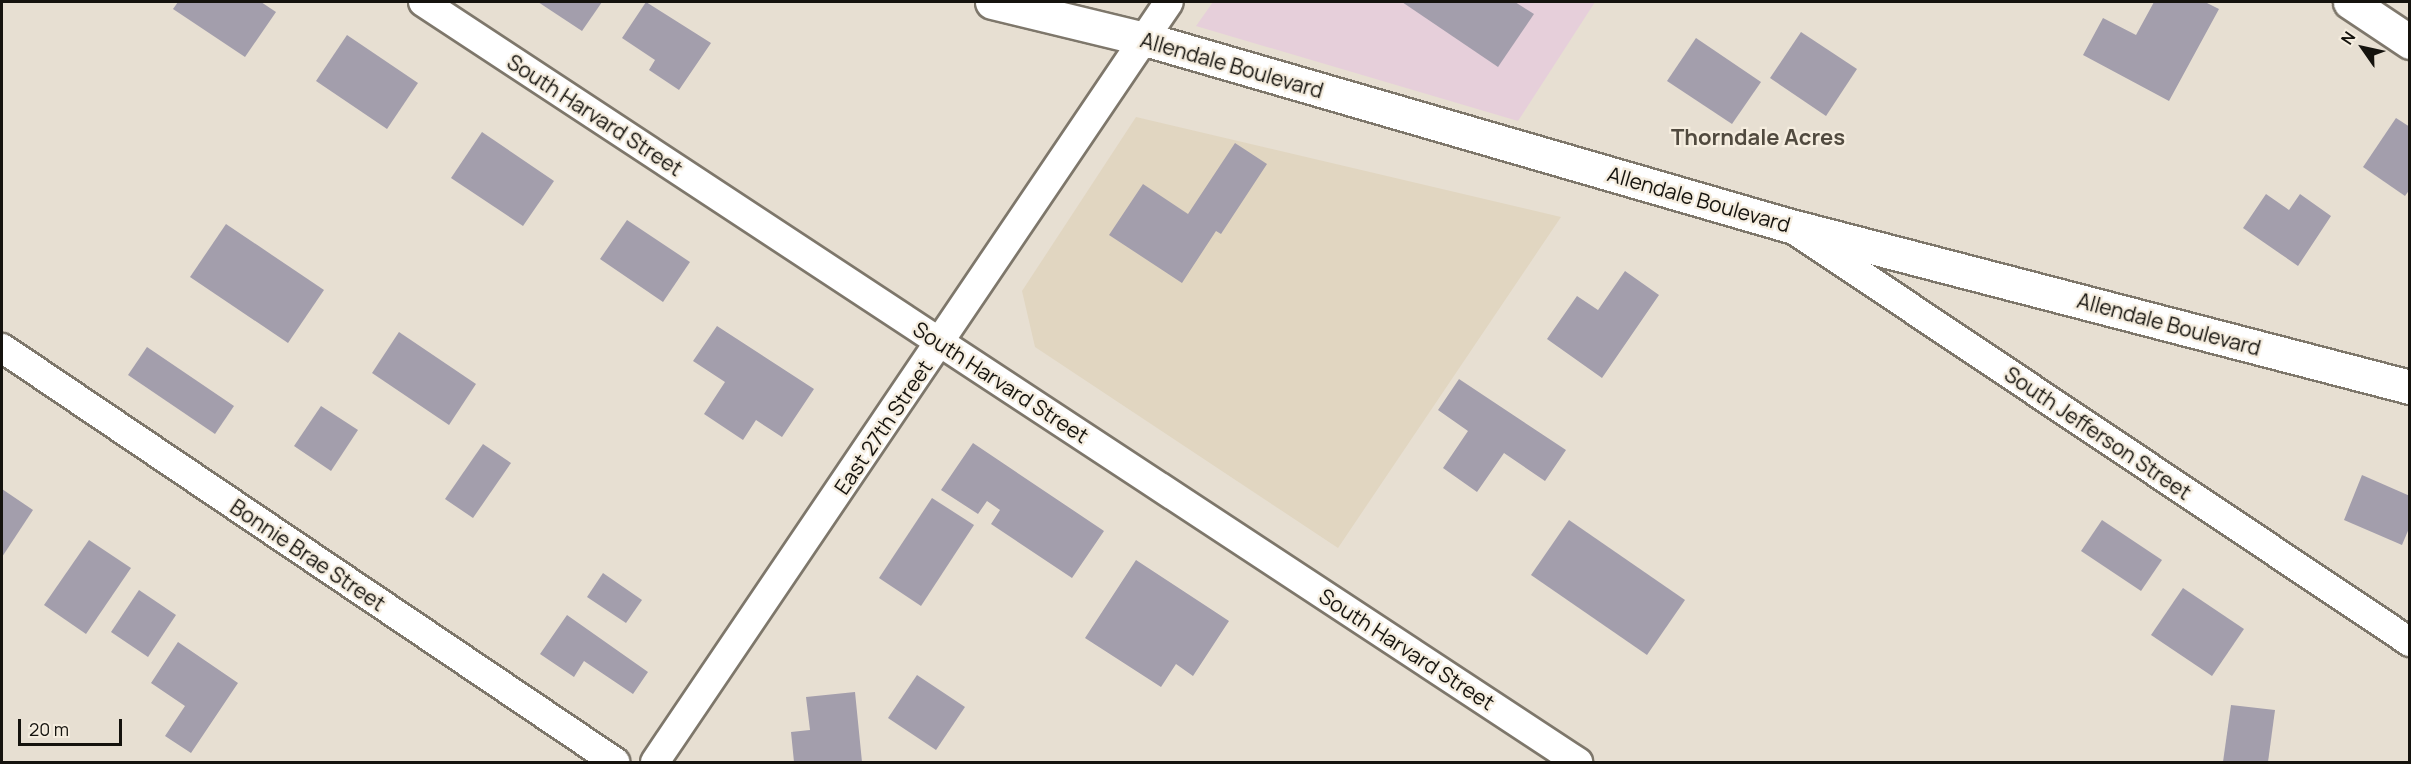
<!DOCTYPE html>
<style>
body{margin:0}
#map{position:relative;width:2411px;height:764px;overflow:hidden;background:#e7dfd2;font-family:Manrope,sans-serif}
div>[style]{position:absolute}
[style*='--x']{left:calc(var(--x)*1px);top:calc(var(--y)*1px);width:calc(var(--w)*1px);rotate:calc(var(--a)*1deg)}
.commercial>*{inset:0;background:#e6cfda}
.built>*{inset:0;background:#e1d6c1}
.building>*{inset:0;background:#a39eac}
.roads{filter:drop-shadow(2px 0 #7e776b) drop-shadow(-2px 0 #7e776b) drop-shadow(0 2px #7e776b) drop-shadow(0 -2px #7e776b)}
.street>*{height:28px;margin:-14px;padding:0 14px;transform-origin:14px;border-radius:14px;background:#fff}
.secondary>*{height:33px;margin:-16.5px;padding:0 16.5px;transform-origin:16.5px;border-radius:16.5px;background:#fff}
span{translate:-50% -50%;white-space:nowrap;text-align:center;line-height:1.15;-webkit-text-stroke:4.5px #f5eddf;paint-order:stroke}
.street-label{font-size:21px;color:#15130e}
.neighbourhood-label{font-size:22px;color:#514a3f;font-weight:700}
.frame{position:absolute;inset:0;border:3px solid #15130e;pointer-events:none}
.north{position:absolute;left:2333px;top:18px;width:60px;height:60px;-webkit-text-stroke:4px #f5eddf;paint-order:stroke;rotate:304deg;font-size:16px;font-weight:700;line-height:24px;text-align:center;color:#15130e}
.north::after{content:'';display:block;margin:auto;width:21px;height:27px;background:#15130e;clip-path:polygon(50% 0,100% 100%,50% 72%,0 100%)}
.scale{position:absolute;left:18px;top:719px;width:104px;height:27px;box-sizing:border-box;border:3px solid #15130e;border-top:0;padding-left:8px;font-size:18px;line-height:21px;white-space:nowrap;color:#15130e;-webkit-text-stroke:4px #f5eddf;paint-order:stroke}
</style>
<div id="map">
<div class="commercial">
<i style="clip-path:polygon(1213px 2px,1595px 2px,1518px 121px,1196px 26px)"></i>
</div>
<div class="built">
<i style="clip-path:polygon(1136px 117px,1561px 217px,1338px 548px,1035px 347px,1022px 291px)"></i>
</div>
<div class="building">
<i style="clip-path:polygon(178px 2px,261px 2px,276px 12px,245px 57px,173px 9px)"></i>
<i style="clip-path:polygon(538px 2px,602px 2px,582px 31px)"></i>
<i style="clip-path:polygon(646px 2px,711px 43px,679px 90px,649px 70px,655px 60px,622px 38px)"></i>
<i style="clip-path:polygon(1402px 2px,1515px 2px,1534px 14px,1498px 67px)"></i>
<i style="clip-path:polygon(2154px 2px,2205px 2px,2219px 9px,2169px 101px,2083px 55px,2103px 18px,2136px 35px)"></i>
<i style="clip-path:polygon(1801px 32px,1857px 69px,1826px 116px,1770px 78px)"></i>
<i style="clip-path:polygon(347px 35px,418px 83px,387px 129px,316px 81px)"></i>
<i style="clip-path:polygon(1696px 38px,1761px 82px,1732px 124px,1667px 81px)"></i>
<i style="clip-path:polygon(2396px 118px,2410px 127px,2410px 189px,2405px 196px,2363px 167px)"></i>
<i style="clip-path:polygon(482px 132px,554px 181px,523px 226px,451px 178px)"></i>
<i style="clip-path:polygon(1235px 143px,1267px 164px,1221px 234px,1216px 231px,1182px 283px,1109px 235px,1143px 184px,1188px 214px)"></i>
<i style="clip-path:polygon(2266px 194px,2289px 210px,2300px 194px,2331px 216px,2298px 266px,2243px 228px)"></i>
<i style="clip-path:polygon(627px 220px,690px 262px,663px 302px,600px 259px)"></i>
<i style="clip-path:polygon(226px 224px,324px 290px,288px 343px,190px 277px)"></i>
<i style="clip-path:polygon(1625px 271px,1659px 295px,1602px 378px,1547px 339px,1577px 296px,1598px 310px)"></i>
<i style="clip-path:polygon(717px 326px,814px 389px,782px 437px,756px 420px,743px 440px,704px 414px,725px 382px,693px 361px)"></i>
<i style="clip-path:polygon(399px 332px,476px 384px,449px 425px,372px 373px)"></i>
<i style="clip-path:polygon(147px 347px,234px 406px,215px 434px,128px 375px)"></i>
<i style="clip-path:polygon(1459px 379px,1566px 450px,1545px 481px,1504px 453px,1477px 492px,1443px 468px,1468px 431px,1438px 410px)"></i>
<i style="clip-path:polygon(321px 406px,358px 430px,331px 471px,294px 446px)"></i>
<i style="clip-path:polygon(973px 443px,1104px 531px,1072px 578px,991px 524px,1000px 510px,987px 501px,978px 514px,941px 490px)"></i>
<i style="clip-path:polygon(483px 444px,511px 463px,473px 518px,445px 499px)"></i>
<i style="clip-path:polygon(2362px 475px,2410px 496px,2410px 526px,2402px 545px,2344px 520px)"></i>
<i style="clip-path:polygon(2px 489px,33px 510px,2px 557px)"></i>
<i style="clip-path:polygon(932px 498px,974px 525px,921px 606px,879px 578px)"></i>
<i style="clip-path:polygon(1569px 520px,1685px 600px,1647px 655px,1531px 575px)"></i>
<i style="clip-path:polygon(2102px 520px,2162px 560px,2141px 591px,2081px 551px)"></i>
<i style="clip-path:polygon(89px 540px,131px 568px,86px 634px,44px 605px)"></i>
<i style="clip-path:polygon(1136px 560px,1229px 621px,1193px 676px,1176px 664px,1161px 687px,1085px 638px)"></i>
<i style="clip-path:polygon(603px 573px,642px 600px,626px 623px,587px 597px)"></i>
<i style="clip-path:polygon(2183px 588px,2244px 629px,2212px 676px,2151px 635px)"></i>
<i style="clip-path:polygon(139px 590px,176px 615px,148px 657px,111px 632px)"></i>
<i style="clip-path:polygon(567px 615px,648px 672px,633px 694px,584px 661px,574px 677px,540px 654px)"></i>
<i style="clip-path:polygon(178px 642px,238px 683px,191px 753px,165px 736px,185px 706px,151px 683px)"></i>
<i style="clip-path:polygon(917px 675px,965px 707px,936px 750px,888px 718px)"></i>
<i style="clip-path:polygon(855px 692px,862px 762px,794px 762px,791px 732px,810px 730px,806px 697px)"></i>
<i style="clip-path:polygon(2231px 705px,2275px 710px,2268px 762px,2223px 762px)"></i>
</div>
<div class="roads">
<div class="street">
<i style="--x:423;--y:2;--w:1383;--a:33.35"></i>
<i style="--x:1796;--y:231;--w:739;--a:33.8"></i>
<i style="--x:2;--y:348;--w:740;--a:34.03"></i>
<i style="--x:655;--y:762;--w:917;--a:-55.93"></i>
</div>
<div class="secondary">
<i style="--x:992;--y:2;--w:157;--a:13.6"></i>
<i style="--x:1145;--y:39;--w:668;--a:16.16"></i>
<i style="--x:1787;--y:225;--w:644;--a:14.58"></i>
<i style="--x:2350;--y:2;--w:72;--a:33.7"></i>
</div>
</div>
<div class="street-label">
<span style="left:1232px;top:65px;rotate:16deg">Allendale Boulevard</span>
<span style="left:595px;top:115px;rotate:33deg">South Harvard Street</span>
<span style="left:1699px;top:199px;rotate:16deg">Allendale Boulevard</span>
<span style="left:2169px;top:324px;rotate:15deg">Allendale Boulevard</span>
<span style="left:1001px;top:382px;rotate:33deg">South Harvard Street</span>
<span style="left:883px;top:427px;rotate:-56deg">East 27th Street</span>
<span style="left:2098px;top:433px;rotate:34deg">South Jefferson Street</span>
<span style="left:308px;top:555px;rotate:34deg">Bonnie Brae Street</span>
<span style="left:1407px;top:649px;rotate:33deg">South Harvard Street</span>
</div>
<div class="neighbourhood-label">
<span style="left:1758px;top:138px">Thorndale Acres</span>
</div>
<div class="frame"></div>
<div class="north">N</div>
<div class="scale">20 m</div>
</div>
